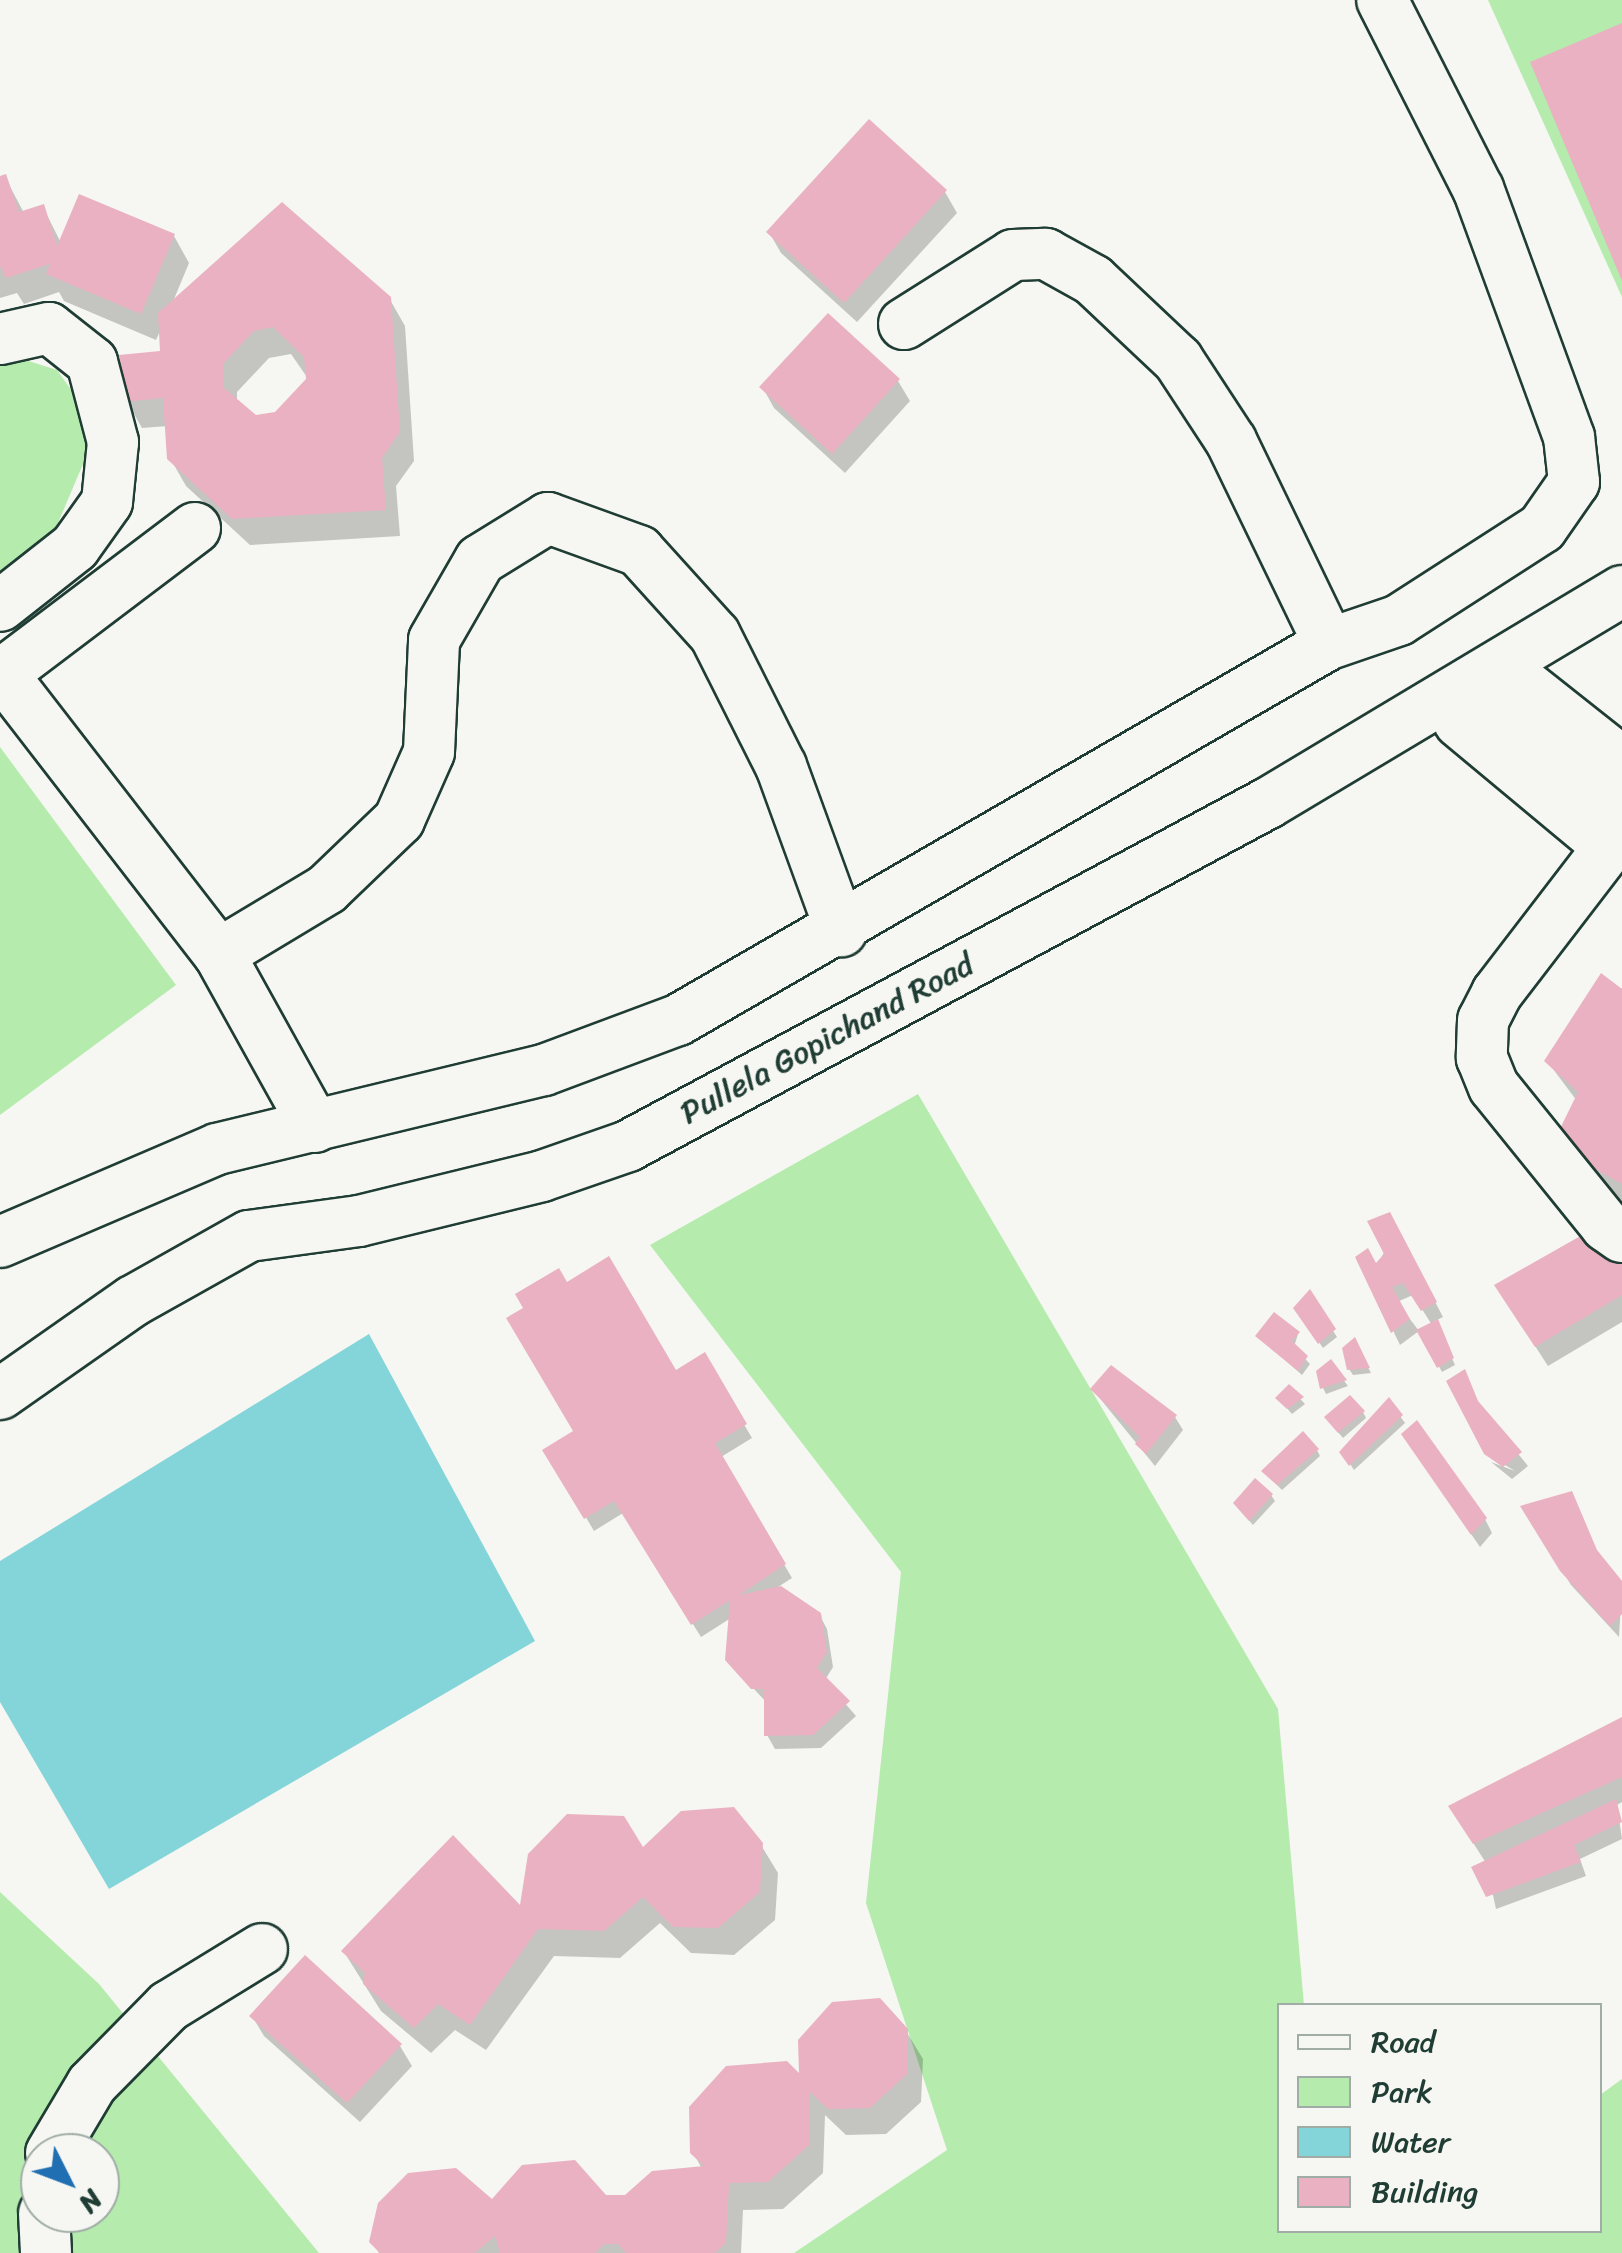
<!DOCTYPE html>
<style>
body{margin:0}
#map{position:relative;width:1622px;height:2253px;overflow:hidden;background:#f6f6f2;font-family:Sriracha,sans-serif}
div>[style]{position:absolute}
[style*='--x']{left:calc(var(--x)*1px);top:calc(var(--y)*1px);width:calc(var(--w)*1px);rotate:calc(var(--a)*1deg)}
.green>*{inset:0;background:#b5ecae}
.water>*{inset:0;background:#84d5da}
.shadow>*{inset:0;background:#0003}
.building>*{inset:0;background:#eab1c2}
.roads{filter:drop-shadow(2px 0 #1f3d34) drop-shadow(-2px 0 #1f3d34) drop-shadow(0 2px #1f3d34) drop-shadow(0 -2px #1f3d34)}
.minor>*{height:50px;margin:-25px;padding:0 25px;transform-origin:25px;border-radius:25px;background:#f6f6f2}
span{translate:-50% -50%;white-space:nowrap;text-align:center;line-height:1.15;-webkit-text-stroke:9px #f6f6f2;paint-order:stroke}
.street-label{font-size:32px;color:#1f3d34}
.legend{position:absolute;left:1277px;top:2003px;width:325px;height:230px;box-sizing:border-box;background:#f6f6f2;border:2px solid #a0aca6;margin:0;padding:12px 18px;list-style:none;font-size:30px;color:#1f3d34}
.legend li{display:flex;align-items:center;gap:20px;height:50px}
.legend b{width:50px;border:2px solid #a0aca6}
.north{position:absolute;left:20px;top:2133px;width:100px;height:100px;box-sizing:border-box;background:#f6f6f2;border:2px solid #a0aca6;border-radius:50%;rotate:132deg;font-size:28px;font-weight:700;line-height:40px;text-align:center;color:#1f3d34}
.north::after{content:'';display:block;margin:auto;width:35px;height:45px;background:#1f6fb2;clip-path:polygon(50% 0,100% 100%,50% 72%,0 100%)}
</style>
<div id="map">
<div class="green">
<i style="clip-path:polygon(1488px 0,1622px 0,1622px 297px)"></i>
<i style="clip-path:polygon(16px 357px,57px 370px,87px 412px,86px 457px,55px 530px,0 579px,0 364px)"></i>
<i style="clip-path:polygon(0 747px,176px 985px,0 1115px)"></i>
<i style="clip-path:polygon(918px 1094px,1278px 1709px,1304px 2005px,1280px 2006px,1280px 2230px,1600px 2230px,1600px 2095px,1622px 2079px,1622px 2253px,794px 2253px,947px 2150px,866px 1903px,901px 1572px,650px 1245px)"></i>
<i style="clip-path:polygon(evenodd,0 1892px,99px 1984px,319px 2253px,0 2253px,0 1892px,40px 2153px,100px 2153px,100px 2213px,40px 2213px,40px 2153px)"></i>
</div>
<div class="water">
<i style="clip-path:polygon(369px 1334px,535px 1641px,109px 1889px,0 1702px,0 1561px)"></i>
</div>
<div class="shadow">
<i style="clip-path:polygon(evenodd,5px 177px,24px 213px,43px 207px,61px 243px,174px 236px,189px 263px,172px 304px,389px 298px,405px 326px,414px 461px,396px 486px,400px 536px,250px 545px,186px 486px,170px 458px,168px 426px,142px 428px,127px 401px,163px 353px,161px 329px,156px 340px,64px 301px,59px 292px,24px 304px,17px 293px,0 298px,0 178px,5px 177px,291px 354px,309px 380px,277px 414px,255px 418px,237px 403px,237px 392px,269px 358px,291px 354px)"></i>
<i style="clip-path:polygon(945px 192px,957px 213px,857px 322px,781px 253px,769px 232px)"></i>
<i style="clip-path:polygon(898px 381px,910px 401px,845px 473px,774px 408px,763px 388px)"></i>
<i style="clip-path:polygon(1622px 988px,1622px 1201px,1571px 1172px,1577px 1101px,1547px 1061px)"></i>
<i style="clip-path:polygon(1397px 1229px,1443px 1317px,1435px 1321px,1455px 1365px,1442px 1372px,1420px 1331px,1432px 1325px,1413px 1295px,1397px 1302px,1419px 1331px,1400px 1345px,1358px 1258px,1376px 1267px)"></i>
<i style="clip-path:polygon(1622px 1268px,1622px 1322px,1548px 1366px,1509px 1306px)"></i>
<i style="clip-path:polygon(566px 1285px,675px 1373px,704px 1356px,752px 1438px,721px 1457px,792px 1578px,778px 1587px,819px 1614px,827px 1629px,833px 1667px,825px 1680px,856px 1716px,821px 1748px,775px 1749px,767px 1735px,766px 1702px,727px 1660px,731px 1618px,701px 1637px,623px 1513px,594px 1531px,546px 1450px,576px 1432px)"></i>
<i style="clip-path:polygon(1309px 1293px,1337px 1337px,1323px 1348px,1296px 1308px)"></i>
<i style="clip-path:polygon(1298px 1334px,1294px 1347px,1310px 1364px,1302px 1375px,1258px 1336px)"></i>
<i style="clip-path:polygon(1354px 1341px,1371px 1373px,1353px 1375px,1349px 1369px)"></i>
<i style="clip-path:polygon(1330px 1362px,1348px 1386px,1326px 1394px,1323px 1388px)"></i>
<i style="clip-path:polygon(1464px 1373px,1481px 1408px,1528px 1466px,1512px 1479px,1491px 1462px,1515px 1471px,1485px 1453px)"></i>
<i style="clip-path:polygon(1289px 1387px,1305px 1404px,1292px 1414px,1278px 1398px)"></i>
<i style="clip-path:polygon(1093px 1390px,1175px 1417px,1183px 1430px,1155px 1466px)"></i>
<i style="clip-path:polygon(1389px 1401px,1405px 1423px,1354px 1470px,1343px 1453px)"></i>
<i style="clip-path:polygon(1363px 1412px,1366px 1418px,1343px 1438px,1331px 1424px)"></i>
<i style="clip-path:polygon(1412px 1448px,1485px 1519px,1492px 1533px,1480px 1547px)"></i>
<i style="clip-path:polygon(1317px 1450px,1320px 1456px,1282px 1490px,1264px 1472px)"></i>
<i style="clip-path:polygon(1271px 1495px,1275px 1501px,1253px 1525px,1239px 1509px)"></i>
<i style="clip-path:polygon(1524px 1508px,1600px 1557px,1622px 1585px,1619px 1637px,1571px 1585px)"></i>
<i style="clip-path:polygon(1622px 1720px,1622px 1802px,1617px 1805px,1622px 1839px,1580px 1859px,1586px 1876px,1496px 1909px,1486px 1863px,1463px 1827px)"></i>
<i style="clip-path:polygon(761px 1845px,778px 1873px,775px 1920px,734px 1955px,691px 1953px,660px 1923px,620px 1958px,554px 1956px,486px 2050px,455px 2030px,431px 2053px,381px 2011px,344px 1952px,522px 1910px,642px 1851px)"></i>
<i style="clip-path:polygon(252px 2016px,400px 2046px,412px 2066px,360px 2122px,264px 2036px)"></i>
<i style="clip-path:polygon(906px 2031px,923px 2059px,921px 2102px,886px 2134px,846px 2135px,825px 2115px,823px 2173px,783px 2209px,743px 2210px,741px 2253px,379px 2253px,372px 2241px,492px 2202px,626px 2198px,702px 2169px,693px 2152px,802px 2080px)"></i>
</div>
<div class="building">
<i style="clip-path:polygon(1622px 23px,1622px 281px,1530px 62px)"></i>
<i style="clip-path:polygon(869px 119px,947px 190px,844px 303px,766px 232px)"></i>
<i style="clip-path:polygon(6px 174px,19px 212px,44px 204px,57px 246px,79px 194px,175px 234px,141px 314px,46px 274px,50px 264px,6px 278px,0 266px,0 176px)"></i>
<i style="clip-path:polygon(evenodd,282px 202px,391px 297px,400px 432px,382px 458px,386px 510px,232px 519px,167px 459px,163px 398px,124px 402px,119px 355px,160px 351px,158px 313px,282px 202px,273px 327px,304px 357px,306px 379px,275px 412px,256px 415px,223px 387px,223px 364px,254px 331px,273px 327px)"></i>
<i style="clip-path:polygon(828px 313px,900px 379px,832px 454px,759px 387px)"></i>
<i style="clip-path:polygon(1601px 973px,1622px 989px,1622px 1184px,1552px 1145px,1578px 1092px,1544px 1061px)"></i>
<i style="clip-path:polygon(1390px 1212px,1437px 1302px,1421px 1311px,1403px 1283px,1392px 1287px,1410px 1319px,1391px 1333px,1355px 1257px,1368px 1248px,1376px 1263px,1384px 1254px,1367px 1221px)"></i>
<i style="clip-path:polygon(1591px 1230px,1622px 1264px,1622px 1295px,1535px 1347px,1494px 1285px)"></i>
<i style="clip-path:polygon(609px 1256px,676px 1370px,705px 1352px,747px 1424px,715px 1443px,786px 1564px,739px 1595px,781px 1586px,821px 1613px,827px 1652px,817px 1668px,850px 1701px,813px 1735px,764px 1736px,764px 1689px,751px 1689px,725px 1660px,730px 1600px,691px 1625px,614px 1501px,584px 1519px,542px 1450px,573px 1431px,506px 1318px,523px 1308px,515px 1294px,559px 1268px,567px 1282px)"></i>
<i style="clip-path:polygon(1310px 1289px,1336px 1329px,1318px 1344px,1293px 1308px)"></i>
<i style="clip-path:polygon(1274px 1312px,1300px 1332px,1292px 1341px,1308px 1356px,1298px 1371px,1255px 1336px)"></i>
<i style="clip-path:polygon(1438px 1319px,1454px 1358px,1437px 1368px,1416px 1330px)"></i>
<i style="clip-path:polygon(1355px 1337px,1370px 1368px,1347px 1370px,1342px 1348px)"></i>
<i style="clip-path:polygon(1331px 1359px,1347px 1380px,1320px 1389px,1316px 1371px)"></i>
<i style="clip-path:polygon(1111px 1365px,1177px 1415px,1146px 1454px,1135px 1444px,1140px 1437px,1090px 1389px)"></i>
<i style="clip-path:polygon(1465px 1369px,1478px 1401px,1522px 1452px,1503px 1467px,1484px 1454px,1446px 1381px)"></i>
<i style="clip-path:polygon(1289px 1384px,1304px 1397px,1287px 1409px,1275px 1398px)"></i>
<i style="clip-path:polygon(1350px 1395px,1365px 1411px,1338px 1433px,1324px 1417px)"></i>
<i style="clip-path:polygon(1389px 1397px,1403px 1415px,1349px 1466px,1339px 1452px)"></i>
<i style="clip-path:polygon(1417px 1420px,1487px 1518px,1471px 1535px,1401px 1434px)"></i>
<i style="clip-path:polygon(1303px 1431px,1319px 1449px,1277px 1485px,1261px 1471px)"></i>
<i style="clip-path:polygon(1255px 1478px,1273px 1494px,1249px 1521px,1233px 1503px)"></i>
<i style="clip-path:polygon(1572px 1491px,1597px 1550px,1622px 1581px,1622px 1614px,1610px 1626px,1560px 1571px,1520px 1506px)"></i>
<i style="clip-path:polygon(1622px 1717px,1622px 1777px,1473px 1844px,1448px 1806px)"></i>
<i style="clip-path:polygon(1616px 1799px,1622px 1822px,1574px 1845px,1581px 1862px,1486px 1897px,1471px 1867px)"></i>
<i style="clip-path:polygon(734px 1807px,763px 1843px,760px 1892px,718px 1928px,673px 1927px,643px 1897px,604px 1931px,538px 1929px,470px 2025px,438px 2004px,414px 2028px,363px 1984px,365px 1973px,341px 1951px,453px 1835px,520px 1905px,528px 1854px,567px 1814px,624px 1816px,643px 1847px,681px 1811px)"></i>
<i style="clip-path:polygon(305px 1955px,402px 2044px,347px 2103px,249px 2016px)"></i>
<i style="clip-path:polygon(880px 1998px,908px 2029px,907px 2074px,870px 2108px,828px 2109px,810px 2092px,809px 2145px,768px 2182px,729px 2183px,726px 2243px,715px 2253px,626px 2253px,618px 2244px,604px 2244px,595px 2253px,500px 2253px,495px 2236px,475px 2253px,380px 2253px,369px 2242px,378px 2203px,408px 2173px,456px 2168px,492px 2199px,522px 2165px,575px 2160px,606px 2195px,625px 2195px,652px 2171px,704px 2166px,690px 2153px,689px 2107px,726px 2066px,787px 2061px,799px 2073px,798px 2040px,832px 2002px)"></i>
</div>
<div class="roads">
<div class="minor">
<i style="--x:904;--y:324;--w:129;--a:-32.3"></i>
<i style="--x:1013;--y:255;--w:33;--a:-2"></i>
<i style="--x:1046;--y:254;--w:54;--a:29"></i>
<i style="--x:1093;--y:280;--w:117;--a:43.3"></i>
<i style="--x:1178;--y:360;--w:97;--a:56.8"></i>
<i style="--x:1231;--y:441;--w:225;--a:64.2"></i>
<i style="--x:0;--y:339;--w:50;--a:-12.7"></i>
<i style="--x:49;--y:328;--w:55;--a:38.3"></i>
<i style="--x:92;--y:362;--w:83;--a:75.3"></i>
<i style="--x:113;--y:442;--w:60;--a:95.7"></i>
<i style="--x:107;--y:502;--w:55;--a:125.4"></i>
<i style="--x:75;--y:547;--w:95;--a:141.8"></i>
<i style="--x:0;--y:671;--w:358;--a:52.3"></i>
<i style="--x:2;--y:674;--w:242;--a:-37.1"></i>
<i style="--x:1525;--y:685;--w:124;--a:38.4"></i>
<i style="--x:1493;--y:703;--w:168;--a:39.9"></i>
<i style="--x:1459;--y:722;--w:195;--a:39.8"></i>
<i style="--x:1609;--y:847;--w:184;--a:127.5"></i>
<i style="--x:1497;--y:993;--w:30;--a:117"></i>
<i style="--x:1483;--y:1020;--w:38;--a:92"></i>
<i style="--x:1482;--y:1058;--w:31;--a:68"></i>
<i style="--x:1494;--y:1087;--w:179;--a:51.1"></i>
<i style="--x:1606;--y:1226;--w:19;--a:35"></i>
<i style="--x:315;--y:1127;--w:198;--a:-119"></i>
<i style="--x:219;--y:954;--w:126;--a:-31"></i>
<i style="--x:327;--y:889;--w:100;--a:-43.8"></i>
<i style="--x:399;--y:820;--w:74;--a:-66.2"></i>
<i style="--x:429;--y:752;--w:112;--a:-87.4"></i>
<i style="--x:434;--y:640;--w:92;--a:-60.1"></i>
<i style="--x:480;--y:560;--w:80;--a:-31.7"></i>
<i style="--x:548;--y:518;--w:97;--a:19.9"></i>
<i style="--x:639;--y:551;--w:113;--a:47.9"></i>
<i style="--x:715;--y:635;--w:147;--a:63.3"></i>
<i style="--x:781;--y:766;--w:176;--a:70"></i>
<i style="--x:0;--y:1242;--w:236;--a:-23.2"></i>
<i style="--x:217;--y:1149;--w:336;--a:-13.6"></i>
<i style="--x:544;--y:1070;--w:143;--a:-20.5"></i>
<i style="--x:678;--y:1020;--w:752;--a:-30.01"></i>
<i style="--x:1329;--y:644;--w:74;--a:-18.9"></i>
<i style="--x:1399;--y:620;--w:170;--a:-32.8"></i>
<i style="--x:1542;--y:528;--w:56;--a:-55.2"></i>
<i style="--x:1574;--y:482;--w:45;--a:-96.3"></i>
<i style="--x:1569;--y:437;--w:264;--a:-110.1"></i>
<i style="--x:1478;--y:189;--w:212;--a:-116.9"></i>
<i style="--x:0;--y:1394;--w:162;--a:-35"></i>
<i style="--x:133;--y:1301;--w:133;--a:-29.3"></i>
<i style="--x:249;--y:1236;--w:111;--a:-7.8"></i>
<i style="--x:359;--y:1221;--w:188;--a:-13.8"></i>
<i style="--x:542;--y:1176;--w:91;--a:-19.2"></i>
<i style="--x:628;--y:1146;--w:726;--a:-28.19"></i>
<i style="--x:1268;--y:803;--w:413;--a:-30.9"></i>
<i style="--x:51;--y:2153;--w:80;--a:-59.3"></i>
<i style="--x:92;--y:2084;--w:110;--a:-45.4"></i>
<i style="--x:169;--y:2006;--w:109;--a:-31.5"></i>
<i style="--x:44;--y:2213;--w:40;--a:87.1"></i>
</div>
</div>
<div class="street-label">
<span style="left:827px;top:1039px;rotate:-28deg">Pullela Gopichand Road</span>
</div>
<ul class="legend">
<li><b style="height:12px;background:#f6f6f2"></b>Road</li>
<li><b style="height:28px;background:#b5ecae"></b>Park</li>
<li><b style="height:28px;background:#84d5da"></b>Water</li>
<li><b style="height:28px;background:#eab1c2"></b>Building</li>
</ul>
<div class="north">N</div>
</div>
